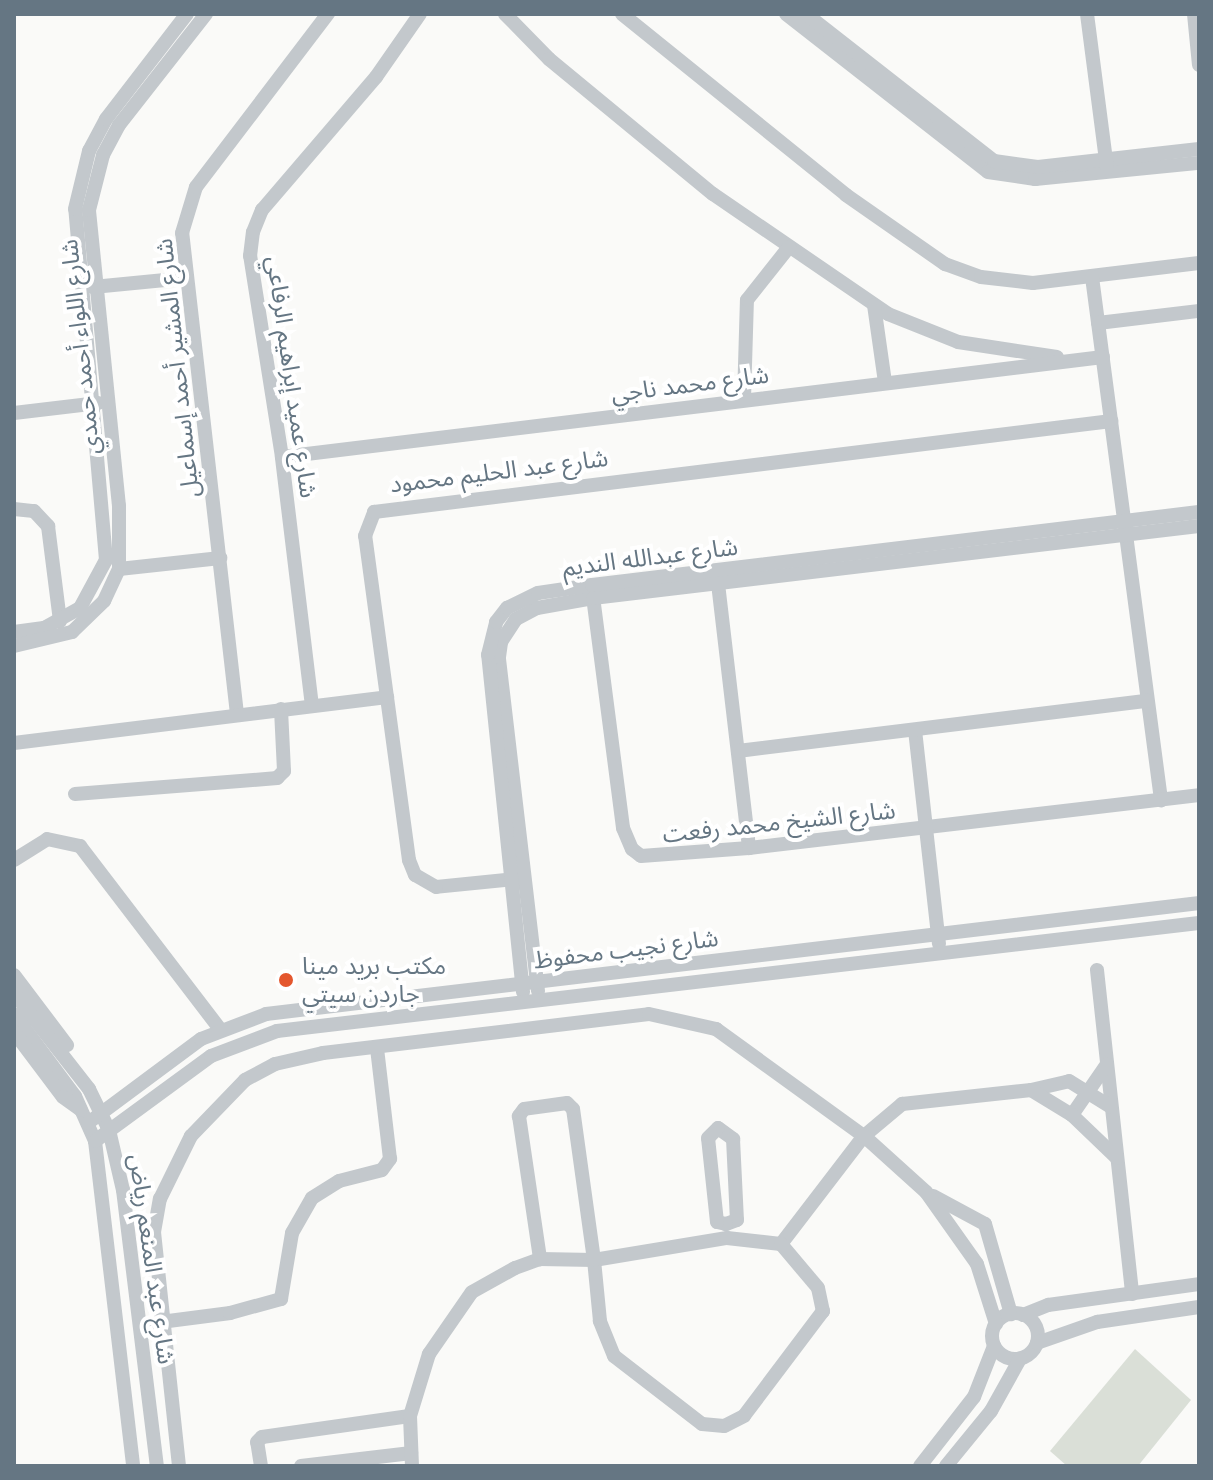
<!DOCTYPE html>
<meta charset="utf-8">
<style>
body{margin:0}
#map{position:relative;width:1213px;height:1480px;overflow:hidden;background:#fafaf8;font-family:Raleway,"Noto Sans Arabic",sans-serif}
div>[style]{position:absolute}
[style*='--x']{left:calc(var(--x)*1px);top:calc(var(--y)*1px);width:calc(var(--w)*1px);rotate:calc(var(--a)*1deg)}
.green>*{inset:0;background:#dadfd7}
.minor>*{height:14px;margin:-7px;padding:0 7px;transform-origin:7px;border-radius:7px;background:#c3c8cc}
.minor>.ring{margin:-7px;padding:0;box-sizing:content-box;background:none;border:14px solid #c3c8cc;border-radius:50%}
.dots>*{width:22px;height:22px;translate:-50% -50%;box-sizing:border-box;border:4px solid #fff;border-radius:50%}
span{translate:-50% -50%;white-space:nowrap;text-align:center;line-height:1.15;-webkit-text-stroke:8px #fff;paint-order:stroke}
.street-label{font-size:24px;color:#657683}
.poi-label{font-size:24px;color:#657683}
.left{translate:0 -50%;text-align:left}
.frame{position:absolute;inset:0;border:16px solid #657683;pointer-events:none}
</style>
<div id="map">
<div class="green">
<i style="clip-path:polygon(1135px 1349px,1191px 1400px,1138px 1466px,1067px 1466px,1050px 1451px)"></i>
</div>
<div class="minor">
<i style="--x:505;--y:14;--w:63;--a:45.6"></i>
<i style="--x:549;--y:59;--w:212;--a:39.5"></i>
<i style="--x:713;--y:194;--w:212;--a:34.4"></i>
<i style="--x:888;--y:314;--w:75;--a:21.8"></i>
<i style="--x:958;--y:342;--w:100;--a:8.6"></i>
<i style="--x:622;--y:14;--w:288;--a:38.9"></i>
<i style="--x:846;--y:195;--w:121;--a:34.9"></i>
<i style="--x:945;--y:264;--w:38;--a:20"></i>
<i style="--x:981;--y:277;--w:52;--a:6.6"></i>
<i style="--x:1033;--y:283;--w:167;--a:-6.9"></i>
<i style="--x:786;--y:14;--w:256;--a:38"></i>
<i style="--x:988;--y:172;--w:48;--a:8.5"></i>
<i style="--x:1035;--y:179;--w:165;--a:-5.6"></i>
<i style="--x:806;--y:14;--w:239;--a:38"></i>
<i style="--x:994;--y:161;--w:44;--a:7.8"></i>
<i style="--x:1038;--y:167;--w:162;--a:-6.4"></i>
<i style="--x:1087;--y:14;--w:155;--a:82.6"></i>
<i style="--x:1194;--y:14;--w:51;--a:84.4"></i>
<i style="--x:1092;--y:277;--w:528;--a:82.48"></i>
<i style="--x:93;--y:287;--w:93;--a:-5.5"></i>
<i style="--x:874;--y:305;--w:78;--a:81.9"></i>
<i style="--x:1098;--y:323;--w:102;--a:-6.8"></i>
<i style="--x:744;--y:399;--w:99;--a:-88.3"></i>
<i style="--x:747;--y:300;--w:68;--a:-51.6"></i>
<i style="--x:14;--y:413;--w:85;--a:-6.8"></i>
<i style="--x:282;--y:457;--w:827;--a:-6.94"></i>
<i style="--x:14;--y:509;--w:20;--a:6"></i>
<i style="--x:34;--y:511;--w:21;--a:47"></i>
<i style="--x:48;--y:526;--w:96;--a:82.8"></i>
<i style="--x:119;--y:569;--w:102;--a:-6.2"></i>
<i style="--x:717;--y:575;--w:275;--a:83.3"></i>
<i style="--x:592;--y:589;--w:241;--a:82.6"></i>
<i style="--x:623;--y:828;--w:23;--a:67"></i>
<i style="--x:632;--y:849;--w:11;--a:38"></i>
<i style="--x:641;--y:856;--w:108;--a:-4.2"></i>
<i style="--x:749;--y:848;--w:453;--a:-6.7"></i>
<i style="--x:14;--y:632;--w:30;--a:-8"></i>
<i style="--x:44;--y:628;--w:41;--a:-29.1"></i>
<i style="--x:80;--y:608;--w:55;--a:-61.6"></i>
<i style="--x:106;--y:560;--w:352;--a:-95"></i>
<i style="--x:75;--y:209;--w:60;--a:-76.4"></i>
<i style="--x:89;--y:151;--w:36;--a:-62"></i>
<i style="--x:106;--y:119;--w:133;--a:-52.4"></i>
<i style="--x:14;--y:646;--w:60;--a:-13.6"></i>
<i style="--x:72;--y:632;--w:45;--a:-44.1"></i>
<i style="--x:104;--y:601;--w:35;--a:-65"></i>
<i style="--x:119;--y:569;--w:63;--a:-90"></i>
<i style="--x:119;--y:506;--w:298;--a:-95.8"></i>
<i style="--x:89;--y:210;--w:57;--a:-75.7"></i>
<i style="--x:103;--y:155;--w:34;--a:-62"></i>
<i style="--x:119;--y:125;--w:141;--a:-51.9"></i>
<i style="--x:312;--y:706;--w:251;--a:-96.9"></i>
<i style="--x:282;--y:457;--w:204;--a:-99"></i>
<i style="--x:250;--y:256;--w:24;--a:-83"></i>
<i style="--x:253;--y:232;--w:24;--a:-68"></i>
<i style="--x:262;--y:210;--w:175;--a:-49.4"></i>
<i style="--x:376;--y:77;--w:77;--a:-55.1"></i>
<i style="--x:237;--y:714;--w:484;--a:-96.5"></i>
<i style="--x:182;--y:233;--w:48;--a:-73.1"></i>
<i style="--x:196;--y:187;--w:218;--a:-52.7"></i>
<i style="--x:915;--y:730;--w:215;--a:83.6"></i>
<i style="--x:14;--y:743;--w:376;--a:-7"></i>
<i style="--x:738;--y:751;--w:412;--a:-7"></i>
<i style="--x:75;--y:794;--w:203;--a:-4.5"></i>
<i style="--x:277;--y:778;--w:10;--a:-45"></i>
<i style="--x:284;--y:771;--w:62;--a:-92.8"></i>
<i style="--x:14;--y:860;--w:39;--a:-32"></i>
<i style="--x:47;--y:839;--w:34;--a:12"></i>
<i style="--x:80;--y:846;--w:230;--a:52.6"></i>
<i style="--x:524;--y:878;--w:88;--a:174.2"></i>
<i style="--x:436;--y:887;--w:24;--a:-150"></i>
<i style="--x:415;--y:875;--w:16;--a:-112"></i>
<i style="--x:409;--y:860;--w:327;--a:-97.7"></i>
<i style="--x:365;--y:536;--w:26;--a:-69"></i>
<i style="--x:374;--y:512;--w:743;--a:-7.04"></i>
<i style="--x:1097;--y:970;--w:326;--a:83.8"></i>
<i style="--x:14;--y:975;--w:88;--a:52.9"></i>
<i style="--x:538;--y:991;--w:336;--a:-96.7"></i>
<i style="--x:499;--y:657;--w:15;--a:-82"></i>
<i style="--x:501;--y:642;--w:27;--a:-57"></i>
<i style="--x:516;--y:619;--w:24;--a:-28"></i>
<i style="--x:537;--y:608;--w:57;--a:-10.1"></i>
<i style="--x:593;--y:598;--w:610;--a:-6.78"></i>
<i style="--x:523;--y:992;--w:339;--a:-95.9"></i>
<i style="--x:488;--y:655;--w:34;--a:-76"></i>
<i style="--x:496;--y:622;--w:18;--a:-52"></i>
<i style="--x:507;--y:608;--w:34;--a:-26"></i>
<i style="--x:538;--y:593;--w:55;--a:-8.4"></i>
<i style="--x:592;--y:585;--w:611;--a:-6.86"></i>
<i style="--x:14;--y:993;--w:122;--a:52"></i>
<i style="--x:89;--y:1089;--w:46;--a:64"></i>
<i style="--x:109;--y:1130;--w:62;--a:76.9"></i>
<i style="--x:123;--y:1190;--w:278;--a:83"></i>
<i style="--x:14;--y:1014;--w:102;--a:53.4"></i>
<i style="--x:75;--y:1096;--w:49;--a:66"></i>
<i style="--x:95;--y:1141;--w:327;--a:83.3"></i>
<i style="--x:14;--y:1032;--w:81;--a:53"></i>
<i style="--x:63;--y:1097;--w:22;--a:36"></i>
<i style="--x:1031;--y:1090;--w:39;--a:-13"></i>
<i style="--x:1069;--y:1081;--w:49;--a:31.8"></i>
<i style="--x:1072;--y:1115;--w:62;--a:-55.5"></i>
<i style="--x:88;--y:1123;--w:141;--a:-36.6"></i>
<i style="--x:201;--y:1039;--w:70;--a:-21"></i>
<i style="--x:266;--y:1014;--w:940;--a:-6.78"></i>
<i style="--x:718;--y:1128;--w:19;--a:36"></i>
<i style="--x:733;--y:1139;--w:81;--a:87.2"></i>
<i style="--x:737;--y:1220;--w:12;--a:160"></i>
<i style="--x:726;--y:1224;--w:9;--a:-167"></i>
<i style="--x:717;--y:1222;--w:84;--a:-96.1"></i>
<i style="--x:708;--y:1138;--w:14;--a:-45"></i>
<i style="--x:95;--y:1141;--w:144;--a:-36.2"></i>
<i style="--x:211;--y:1056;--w:71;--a:-20.7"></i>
<i style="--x:277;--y:1031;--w:928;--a:-6.68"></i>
<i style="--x:933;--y:1196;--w:59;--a:28.3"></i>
<i style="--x:985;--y:1224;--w:94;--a:73.9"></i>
<i style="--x:781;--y:1244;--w:136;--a:-52.5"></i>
<i style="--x:864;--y:1136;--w:50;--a:-40.1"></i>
<i style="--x:902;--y:1104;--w:130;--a:-6.2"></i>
<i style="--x:1031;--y:1090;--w:48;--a:31.4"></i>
<i style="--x:1072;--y:1115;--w:62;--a:43.7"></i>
<i class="ring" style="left:992px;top:1313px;width:32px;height:32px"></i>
<i style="--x:1023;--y:1315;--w:27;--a:-22"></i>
<i style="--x:1048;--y:1305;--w:152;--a:-7.9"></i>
<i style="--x:153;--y:1323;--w:78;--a:-7.4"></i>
<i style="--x:230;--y:1313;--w:53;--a:-15.4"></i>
<i style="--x:281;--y:1299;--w:67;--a:-80.5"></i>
<i style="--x:292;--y:1233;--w:40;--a:-60.3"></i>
<i style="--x:312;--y:1198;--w:32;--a:-32"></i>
<i style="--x:339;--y:1181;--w:44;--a:-14.3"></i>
<i style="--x:382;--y:1170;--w:14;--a:-54"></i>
<i style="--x:390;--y:1159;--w:111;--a:-96.7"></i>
<i style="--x:1037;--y:1343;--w:64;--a:-19.3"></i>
<i style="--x:1097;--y:1322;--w:103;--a:-8.4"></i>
<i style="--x:179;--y:1466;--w:235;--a:-96.1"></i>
<i style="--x:154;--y:1232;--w:34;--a:-80"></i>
<i style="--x:160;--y:1199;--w:70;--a:-63.8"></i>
<i style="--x:191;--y:1136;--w:78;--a:-46"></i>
<i style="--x:245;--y:1080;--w:34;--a:-28"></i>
<i style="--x:275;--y:1064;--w:49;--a:-12.9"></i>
<i style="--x:323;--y:1053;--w:328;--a:-6.8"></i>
<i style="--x:649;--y:1014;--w:69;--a:12.6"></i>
<i style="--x:716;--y:1029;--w:183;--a:35.9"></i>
<i style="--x:864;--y:1136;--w:84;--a:42.1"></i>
<i style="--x:926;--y:1192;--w:88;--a:54.7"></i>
<i style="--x:977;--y:1264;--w:63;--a:72.4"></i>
<i style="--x:261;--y:1466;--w:24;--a:-99"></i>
<i style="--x:257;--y:1442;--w:7;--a:-45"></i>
<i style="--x:262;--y:1437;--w:149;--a:-8.1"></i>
<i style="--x:301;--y:1466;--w:111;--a:-6.7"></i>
<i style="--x:412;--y:1466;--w:50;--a:-92.3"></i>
<i style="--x:410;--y:1416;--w:65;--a:-73"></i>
<i style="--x:429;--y:1354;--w:75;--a:-55.3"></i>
<i style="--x:472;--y:1292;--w:49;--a:-29.2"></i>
<i style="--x:515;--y:1268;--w:27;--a:-20"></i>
<i style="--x:540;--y:1259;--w:54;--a:1.1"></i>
<i style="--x:594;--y:1260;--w:135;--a:-9.4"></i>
<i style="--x:727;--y:1238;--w:54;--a:6.3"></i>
<i style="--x:781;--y:1244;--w:57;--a:49.9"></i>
<i style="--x:818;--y:1288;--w:24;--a:78"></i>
<i style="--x:823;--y:1311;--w:131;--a:127"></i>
<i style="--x:744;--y:1416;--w:22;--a:153"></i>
<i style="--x:724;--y:1426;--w:22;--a:-175"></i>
<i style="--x:702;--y:1424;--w:111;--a:-142.3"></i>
<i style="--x:614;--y:1356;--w:38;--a:-112"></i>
<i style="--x:600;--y:1321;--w:61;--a:-95.6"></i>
<i style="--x:594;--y:1260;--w:152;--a:-97.9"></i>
<i style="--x:573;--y:1109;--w:8;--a:-135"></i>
<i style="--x:567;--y:1103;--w:43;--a:172.1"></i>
<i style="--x:524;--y:1109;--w:9;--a:126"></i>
<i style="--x:519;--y:1116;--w:145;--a:81.6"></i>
<i style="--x:920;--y:1466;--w:88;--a:-52"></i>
<i style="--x:974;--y:1397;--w:55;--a:-68.6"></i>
<i style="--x:946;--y:1466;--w:71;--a:-50.7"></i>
<i style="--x:991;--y:1411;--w:60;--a:-60.9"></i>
</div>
<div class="dots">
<i style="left:286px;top:980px;background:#e4572e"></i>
</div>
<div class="street-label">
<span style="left:80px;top:347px;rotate:-96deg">شارع اللواء أحمد حمدي</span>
<span style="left:177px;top:368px;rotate:-96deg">شارع المشير أحمد إسماعيل</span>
<span style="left:292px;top:377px;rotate:82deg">شارع عميد إبراهيم الرفاعي</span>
<span style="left:690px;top:384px;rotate:-7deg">شارع محمد ناجي</span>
<span style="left:499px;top:471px;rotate:-7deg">شارع عبد الحليم محمود</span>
<span style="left:650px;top:557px;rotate:-7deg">شارع عبدالله النديم</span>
<span style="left:779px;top:822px;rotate:-6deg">شارع الشيخ محمد رفعت</span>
<span style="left:626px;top:949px;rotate:-7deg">شارع نجيب محفوظ</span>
<span style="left:152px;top:1259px;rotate:82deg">شارع عبد المنعم رياض</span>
</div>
<div class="poi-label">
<span class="left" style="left:302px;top:980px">مكتب بريد مينا<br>جاردن سيتي</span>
</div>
<div class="frame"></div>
</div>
